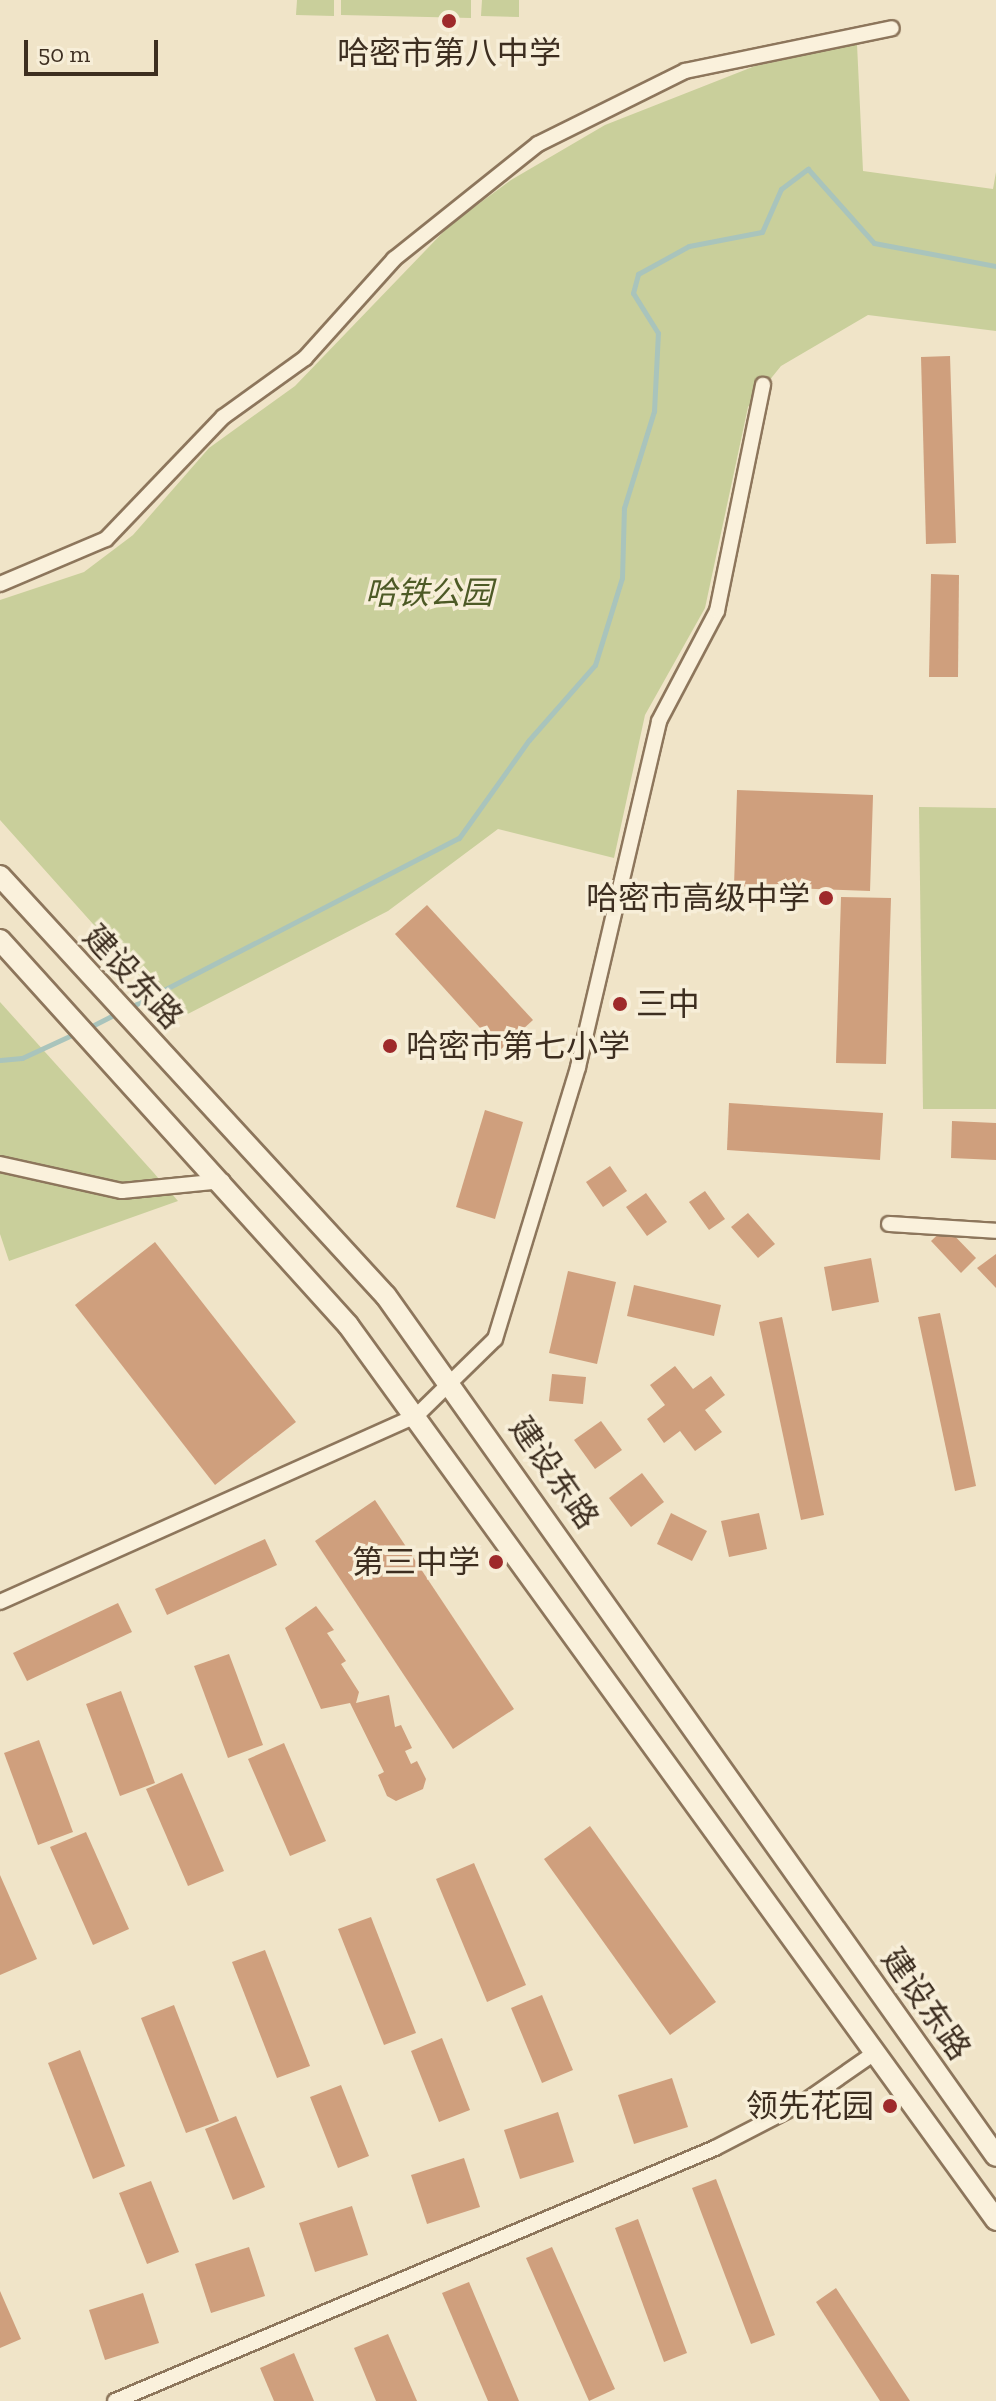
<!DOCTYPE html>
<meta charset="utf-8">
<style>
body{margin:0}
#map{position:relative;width:996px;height:2401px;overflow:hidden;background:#f0e4c8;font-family:"Zilla Slab","Noto Sans SC",serif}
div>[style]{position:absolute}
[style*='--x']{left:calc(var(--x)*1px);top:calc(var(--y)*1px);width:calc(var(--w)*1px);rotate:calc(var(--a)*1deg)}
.green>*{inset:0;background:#c9cf9b}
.stream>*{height:5px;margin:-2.5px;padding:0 2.5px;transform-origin:2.5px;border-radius:2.5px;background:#a9c4bc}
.building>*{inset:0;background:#cf9f7d}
.roads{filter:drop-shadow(2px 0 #8d765c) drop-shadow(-2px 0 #8d765c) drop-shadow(0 2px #8d765c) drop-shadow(0 -2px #8d765c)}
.minor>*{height:14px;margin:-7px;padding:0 7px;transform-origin:7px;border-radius:7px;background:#faf1dc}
.secondary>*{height:20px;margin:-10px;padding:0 10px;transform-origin:10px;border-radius:10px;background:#faf1dc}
.dots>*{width:22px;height:22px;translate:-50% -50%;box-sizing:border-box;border:4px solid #f7eed8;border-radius:50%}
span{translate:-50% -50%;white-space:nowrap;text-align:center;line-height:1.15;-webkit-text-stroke:7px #f7eed8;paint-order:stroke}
.poi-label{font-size:32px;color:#3d2e20}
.right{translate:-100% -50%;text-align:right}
.left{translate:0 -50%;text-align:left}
.park-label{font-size:32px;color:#4d5a26;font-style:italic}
.street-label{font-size:32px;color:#3d2e20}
.scale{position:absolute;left:24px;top:40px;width:134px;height:36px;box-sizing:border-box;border:4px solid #3d2e20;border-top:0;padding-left:10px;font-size:24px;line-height:28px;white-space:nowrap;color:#3d2e20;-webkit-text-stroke:6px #f7eed8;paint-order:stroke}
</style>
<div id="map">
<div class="green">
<i style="clip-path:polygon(297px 0,334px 0,334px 16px,296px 15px)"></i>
<i style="clip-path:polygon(341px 0,471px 0,471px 18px,341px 15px)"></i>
<i style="clip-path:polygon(482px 0,519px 0,519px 17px,481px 16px)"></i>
<i style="clip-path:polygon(857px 44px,863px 171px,993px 189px,996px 172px,996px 331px,868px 315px,781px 366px,748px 407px,705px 608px,645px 715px,614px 858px,498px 829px,388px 911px,178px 1019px,0 820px,0 600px,84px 572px,133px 535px,209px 448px,295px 386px,450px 225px,511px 180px,605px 125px,755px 66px)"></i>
<i style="clip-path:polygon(919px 807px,996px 808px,996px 1109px,923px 1109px)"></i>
<i style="clip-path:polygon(0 1002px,153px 1172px,178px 1201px,9px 1261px,0 1234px)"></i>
</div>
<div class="stream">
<i style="--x:127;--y:1009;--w:373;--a:-27.3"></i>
<i style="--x:459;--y:838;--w:120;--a:-54.5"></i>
<i style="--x:529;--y:740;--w:100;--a:-48.7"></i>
<i style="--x:595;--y:665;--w:91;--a:-72.8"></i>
<i style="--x:622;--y:578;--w:70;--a:-88.4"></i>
<i style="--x:624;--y:508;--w:102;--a:-72.8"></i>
<i style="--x:654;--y:411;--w:78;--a:-87.1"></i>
<i style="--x:658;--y:333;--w:47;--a:-122"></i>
<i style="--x:633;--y:293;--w:20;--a:-75"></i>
<i style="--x:638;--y:274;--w:58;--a:-28.8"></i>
<i style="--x:689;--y:246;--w:74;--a:-10.9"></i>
<i style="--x:762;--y:232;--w:47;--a:-66.2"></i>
<i style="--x:781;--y:189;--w:34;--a:-37"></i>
<i style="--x:808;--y:169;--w:99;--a:48.3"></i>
<i style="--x:874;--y:243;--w:124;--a:10.7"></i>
<i style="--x:88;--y:1028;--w:34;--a:-27"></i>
<i style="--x:0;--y:1060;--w:22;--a:-5"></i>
<i style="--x:22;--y:1058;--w:62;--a:-24.9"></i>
</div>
<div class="building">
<i style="clip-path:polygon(950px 356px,956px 543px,926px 544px,921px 357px)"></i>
<i style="clip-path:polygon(931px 574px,959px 575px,958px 677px,929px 677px)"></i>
<i style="clip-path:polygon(737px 790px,873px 795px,870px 891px,734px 886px)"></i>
<i style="clip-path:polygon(841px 897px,891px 898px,886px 1064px,836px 1063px)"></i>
<i style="clip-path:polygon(427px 905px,533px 1020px,500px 1050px,395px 934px)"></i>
<i style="clip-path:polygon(729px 1103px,883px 1113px,880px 1160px,727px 1150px)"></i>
<i style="clip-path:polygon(485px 1110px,523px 1122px,495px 1219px,456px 1207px)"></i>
<i style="clip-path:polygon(952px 1121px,996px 1123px,996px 1160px,951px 1158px)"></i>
<i style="clip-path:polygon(610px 1166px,627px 1191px,603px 1207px,586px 1182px)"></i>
<i style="clip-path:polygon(705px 1191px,725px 1219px,709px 1230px,689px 1202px)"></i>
<i style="clip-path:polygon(646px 1193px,667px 1222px,647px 1236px,626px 1207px)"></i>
<i style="clip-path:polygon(748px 1213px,775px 1244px,758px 1258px,731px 1227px)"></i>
<i style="clip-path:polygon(946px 1227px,976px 1258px,961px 1273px,931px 1241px)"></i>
<i style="clip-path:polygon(155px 1242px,296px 1422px,215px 1485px,75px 1305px)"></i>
<i style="clip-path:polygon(996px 1254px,996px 1288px,977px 1268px)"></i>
<i style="clip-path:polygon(871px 1258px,879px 1302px,832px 1311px,824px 1267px)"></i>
<i style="clip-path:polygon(568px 1271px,616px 1282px,597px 1364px,549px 1353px)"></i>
<i style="clip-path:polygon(634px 1285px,721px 1305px,714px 1336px,627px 1316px)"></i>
<i style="clip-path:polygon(940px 1313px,976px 1486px,955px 1491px,918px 1317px)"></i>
<i style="clip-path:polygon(782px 1317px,824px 1515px,801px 1520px,759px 1322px)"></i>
<i style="clip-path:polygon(675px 1366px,693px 1389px,711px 1376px,725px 1395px,705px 1410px,722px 1432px,695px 1451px,680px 1431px,664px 1443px,647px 1419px,665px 1405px,650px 1385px)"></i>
<i style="clip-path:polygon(552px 1374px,586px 1377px,583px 1404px,549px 1401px)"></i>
<i style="clip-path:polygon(601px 1421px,622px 1450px,595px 1469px,574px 1440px)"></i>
<i style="clip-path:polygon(642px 1473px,664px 1502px,631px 1527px,609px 1498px)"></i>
<i style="clip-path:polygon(375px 1500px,514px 1709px,453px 1749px,315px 1541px)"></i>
<i style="clip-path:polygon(671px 1513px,707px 1531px,692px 1561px,657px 1544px)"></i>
<i style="clip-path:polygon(759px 1513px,767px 1549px,729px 1557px,721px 1521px)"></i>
<i style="clip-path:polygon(265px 1539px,277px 1565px,167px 1615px,155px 1589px)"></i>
<i style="clip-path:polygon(118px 1603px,132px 1632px,27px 1681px,13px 1653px)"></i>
<i style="clip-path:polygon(316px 1606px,334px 1630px,327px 1633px,346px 1661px,341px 1664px,359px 1692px,356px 1703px,389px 1695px,395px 1727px,401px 1725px,412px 1748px,405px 1751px,411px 1764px,417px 1761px,426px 1779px,423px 1789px,396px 1801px,387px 1796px,378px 1775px,384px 1772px,350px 1703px,321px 1709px,285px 1628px)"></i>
<i style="clip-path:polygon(229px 1654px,263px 1745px,228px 1758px,194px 1666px)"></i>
<i style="clip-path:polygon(121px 1691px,155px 1783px,120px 1796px,86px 1704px)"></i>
<i style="clip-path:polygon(39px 1740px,73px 1832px,38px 1845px,4px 1753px)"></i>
<i style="clip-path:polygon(284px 1743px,326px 1841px,290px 1856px,248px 1759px)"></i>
<i style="clip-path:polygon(182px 1773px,224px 1871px,188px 1886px,146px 1789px)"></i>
<i style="clip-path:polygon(590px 1826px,716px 2002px,670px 2035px,544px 1859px)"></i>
<i style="clip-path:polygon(86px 1832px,129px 1929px,93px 1945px,50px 1847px)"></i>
<i style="clip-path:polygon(474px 1863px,526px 1985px,487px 2002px,436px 1879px)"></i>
<i style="clip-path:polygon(0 1875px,37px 1959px,0 1975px)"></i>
<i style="clip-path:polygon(371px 1917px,416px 2033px,384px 2045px,338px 1929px)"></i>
<i style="clip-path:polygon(265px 1950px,310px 2066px,277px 2078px,232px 1962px)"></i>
<i style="clip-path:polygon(542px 1995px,573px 2070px,542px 2083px,511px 2008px)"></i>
<i style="clip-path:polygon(174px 2005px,219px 2121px,186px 2133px,141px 2018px)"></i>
<i style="clip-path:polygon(442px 2038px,470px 2110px,439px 2122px,411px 2051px)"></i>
<i style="clip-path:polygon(80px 2050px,125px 2166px,93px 2179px,48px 2063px)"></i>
<i style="clip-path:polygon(672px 2078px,688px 2127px,634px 2144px,618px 2095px)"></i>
<i style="clip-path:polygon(341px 2085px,369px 2156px,338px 2168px,310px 2097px)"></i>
<i style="clip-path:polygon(558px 2112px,574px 2162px,520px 2179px,504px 2130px)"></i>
<i style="clip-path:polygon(236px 2116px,265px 2187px,233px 2200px,205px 2129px)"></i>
<i style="clip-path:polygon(464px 2158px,480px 2207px,427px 2224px,411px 2175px)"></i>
<i style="clip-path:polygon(716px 2179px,775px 2335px,751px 2344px,692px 2188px)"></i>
<i style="clip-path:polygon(151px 2181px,179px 2252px,147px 2264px,119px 2193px)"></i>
<i style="clip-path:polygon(352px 2206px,368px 2255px,315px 2272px,299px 2223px)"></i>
<i style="clip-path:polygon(638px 2219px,687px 2353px,664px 2362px,615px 2228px)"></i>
<i style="clip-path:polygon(249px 2247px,265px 2296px,211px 2313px,195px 2264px)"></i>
<i style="clip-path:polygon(552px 2247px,615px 2389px,589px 2401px,526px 2258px)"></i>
<i style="clip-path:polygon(469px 2282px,519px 2401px,488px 2401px,442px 2293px)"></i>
<i style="clip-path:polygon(836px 2288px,910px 2401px,880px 2401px,816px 2302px)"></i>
<i style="clip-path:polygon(0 2291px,21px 2339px,0 2348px)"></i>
<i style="clip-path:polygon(143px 2293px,159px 2343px,105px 2360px,89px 2310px)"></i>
<i style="clip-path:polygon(388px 2334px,417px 2401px,376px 2401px,354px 2348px)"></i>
<i style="clip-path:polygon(294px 2353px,314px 2401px,274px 2401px,260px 2368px)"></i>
</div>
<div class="roads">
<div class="minor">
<i style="--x:0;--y:584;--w:115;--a:-23"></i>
<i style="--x:106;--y:539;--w:169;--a:-46.2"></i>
<i style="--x:223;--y:417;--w:101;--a:-35.7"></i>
<i style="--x:305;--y:358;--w:133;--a:-48"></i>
<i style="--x:394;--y:259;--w:184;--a:-38.6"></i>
<i style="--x:538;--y:144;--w:164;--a:-26.4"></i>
<i style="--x:685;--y:71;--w:211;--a:-11.7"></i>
<i style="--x:0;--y:1164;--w:125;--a:12.5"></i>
<i style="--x:122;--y:1191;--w:101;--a:-5.7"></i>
<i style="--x:889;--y:1224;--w:107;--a:3.7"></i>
<i style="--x:0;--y:1602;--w:456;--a:-24.1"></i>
<i style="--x:416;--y:1416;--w:110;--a:-44.3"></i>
<i style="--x:495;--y:1339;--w:284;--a:-73"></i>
<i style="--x:578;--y:1067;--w:355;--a:-76.8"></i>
<i style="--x:659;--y:721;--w:124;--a:-62.2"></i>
<i style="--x:717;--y:611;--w:231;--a:-78.5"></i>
<i style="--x:115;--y:2401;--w:651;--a:-22.86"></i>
<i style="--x:715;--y:2148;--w:100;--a:-27.3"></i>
<i style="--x:804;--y:2102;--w:88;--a:-34.8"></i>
</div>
<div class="secondary">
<i style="--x:0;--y:876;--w:570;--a:47.42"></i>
<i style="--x:386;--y:1296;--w:1054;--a:54.65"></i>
<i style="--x:0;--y:940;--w:519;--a:47.89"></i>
<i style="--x:348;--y:1325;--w:1105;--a:54.09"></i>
</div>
</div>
<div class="dots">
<i style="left:449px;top:21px;background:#9e2a2b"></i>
<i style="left:826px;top:898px;background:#9e2a2b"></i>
<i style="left:620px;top:1004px;background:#9e2a2b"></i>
<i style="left:390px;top:1046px;background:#9e2a2b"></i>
<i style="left:496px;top:1562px;background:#9e2a2b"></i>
<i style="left:890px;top:2106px;background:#9e2a2b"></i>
</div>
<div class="poi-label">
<span style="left:449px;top:53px">哈密市第八中学</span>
<span class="right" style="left:810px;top:898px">哈密市高级中学</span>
<span class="left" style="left:636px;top:1004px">三中</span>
<span class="left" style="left:406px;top:1046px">哈密市第七小学</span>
<span class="right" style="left:480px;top:1562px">第三中学</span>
<span class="right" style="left:874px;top:2106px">领先花园</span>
</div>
<div class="park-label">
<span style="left:429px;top:593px">哈铁公园</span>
</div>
<div class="street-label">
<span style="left:133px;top:977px;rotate:47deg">建设东路</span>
<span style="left:554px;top:1473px;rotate:55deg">建设东路</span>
<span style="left:926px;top:2004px;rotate:55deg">建设东路</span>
</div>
<div class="scale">50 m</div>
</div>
